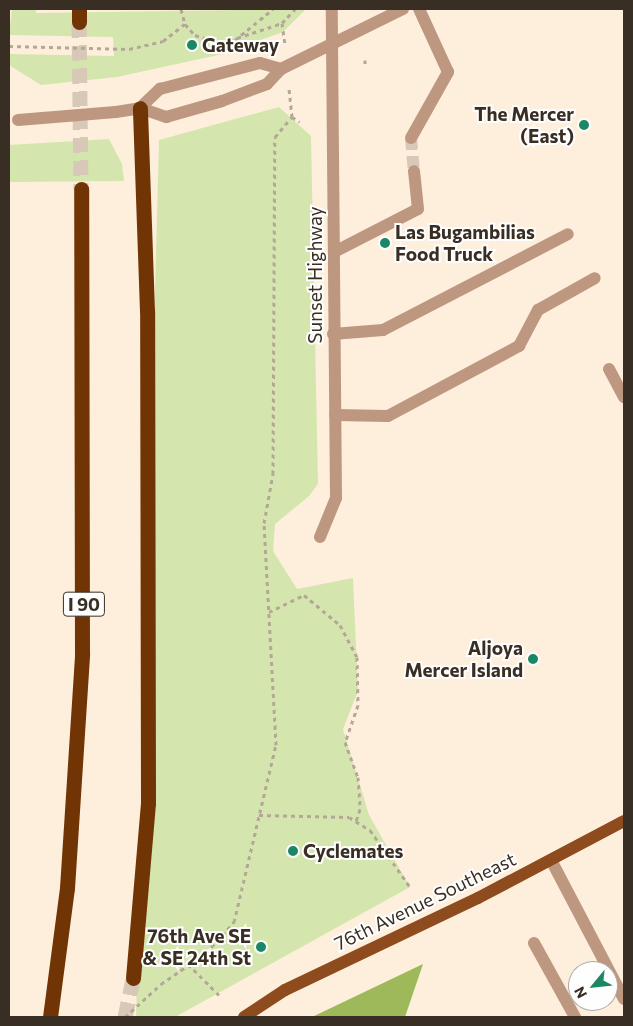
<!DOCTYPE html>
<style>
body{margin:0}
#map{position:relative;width:633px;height:1026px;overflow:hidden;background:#feeedc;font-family:Commissioner,sans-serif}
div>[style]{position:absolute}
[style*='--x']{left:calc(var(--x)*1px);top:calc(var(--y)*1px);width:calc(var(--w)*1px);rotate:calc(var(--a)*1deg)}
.green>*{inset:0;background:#d4e6ad}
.forest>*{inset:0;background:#9eb95a}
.minor-tunnel>*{height:12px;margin-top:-6px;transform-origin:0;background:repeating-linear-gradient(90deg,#d7c8b7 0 12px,transparent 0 18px)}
.highway-tunnel>*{height:15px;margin-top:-7.5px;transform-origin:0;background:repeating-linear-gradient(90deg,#d7c8b7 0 15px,transparent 0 23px)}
.path>*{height:3px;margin-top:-1.5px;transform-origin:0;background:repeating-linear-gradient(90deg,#b5a798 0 4px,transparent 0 8px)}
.minor>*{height:12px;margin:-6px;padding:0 6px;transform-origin:6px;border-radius:6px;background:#be9781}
.major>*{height:12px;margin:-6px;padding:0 6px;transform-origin:6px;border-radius:6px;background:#8e4b1d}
.highway>*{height:15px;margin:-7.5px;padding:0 7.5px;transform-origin:7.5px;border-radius:7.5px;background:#713505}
.path-bridge>*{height:3px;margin-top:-1.5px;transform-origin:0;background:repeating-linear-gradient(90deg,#b5a798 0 4px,transparent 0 8px)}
.minor-bridge>*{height:12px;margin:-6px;padding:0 6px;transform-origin:6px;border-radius:6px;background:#be9781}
.dots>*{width:14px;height:14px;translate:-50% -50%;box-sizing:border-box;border:2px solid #fefefe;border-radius:50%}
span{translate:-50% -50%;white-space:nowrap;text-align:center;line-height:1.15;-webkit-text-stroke:4px #fefefe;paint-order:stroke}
.shield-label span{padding:1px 4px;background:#fefefe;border:1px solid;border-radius:4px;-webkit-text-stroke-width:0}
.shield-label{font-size:18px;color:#392e23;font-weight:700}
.poi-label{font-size:19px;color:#392e23;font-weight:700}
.left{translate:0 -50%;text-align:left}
.right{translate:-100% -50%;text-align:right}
.street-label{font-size:19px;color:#392e23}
.frame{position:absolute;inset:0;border:10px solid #392e23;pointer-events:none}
.north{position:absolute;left:568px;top:961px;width:50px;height:50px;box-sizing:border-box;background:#fefefe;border:1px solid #afaba6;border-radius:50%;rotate:242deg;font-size:14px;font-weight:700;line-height:20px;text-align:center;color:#392e23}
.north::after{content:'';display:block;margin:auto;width:18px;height:22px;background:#1a8765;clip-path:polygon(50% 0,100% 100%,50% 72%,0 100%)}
</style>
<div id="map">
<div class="green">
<i style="clip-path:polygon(12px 9px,36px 9px,36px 13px,306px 9px,283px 32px,218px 55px,117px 77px,41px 85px,9px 65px,9px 54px,114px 56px,113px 37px,9px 35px)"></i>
<i style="clip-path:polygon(279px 107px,311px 136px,318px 484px,309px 496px,275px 524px,273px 551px,297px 589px,353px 578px,358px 691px,343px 729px,369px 815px,410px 887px,175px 1017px,136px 1017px,159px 140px)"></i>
<i style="clip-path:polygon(109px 139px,122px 164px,124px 181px,9px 182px,9px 145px)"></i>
</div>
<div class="forest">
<i style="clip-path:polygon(423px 964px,405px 1017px,312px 1017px)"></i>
</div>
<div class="minor-tunnel">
<i style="--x:411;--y:138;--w:33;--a:85"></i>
</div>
<div class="highway-tunnel">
<i style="--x:79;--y:22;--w:167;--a:89.3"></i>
<i style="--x:125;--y:1017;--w:40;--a:-78"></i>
</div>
<div class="path">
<i style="--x:181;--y:9;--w:16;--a:75"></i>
<i style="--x:185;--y:24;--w:15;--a:48"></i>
<i style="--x:195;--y:35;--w:28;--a:17"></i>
<i style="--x:222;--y:43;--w:63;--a:-18.4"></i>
<i style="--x:282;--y:23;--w:19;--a:-47"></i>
<i style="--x:282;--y:23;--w:22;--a:82"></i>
<i style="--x:235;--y:40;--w:49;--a:-39.2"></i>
<i style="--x:9;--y:46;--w:120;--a:1.4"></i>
<i style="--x:129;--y:49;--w:35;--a:-13"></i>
<i style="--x:163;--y:41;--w:28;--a:-38"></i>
<i style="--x:365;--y:60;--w:6;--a:90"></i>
<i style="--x:292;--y:117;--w:9;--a:32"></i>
<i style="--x:269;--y:612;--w:39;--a:-26"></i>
<i style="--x:304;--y:595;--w:47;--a:39.8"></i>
<i style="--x:340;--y:625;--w:36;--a:62"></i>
<i style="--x:357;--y:657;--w:48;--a:88.8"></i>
<i style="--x:358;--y:705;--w:39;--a:109"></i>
<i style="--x:345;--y:742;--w:37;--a:70"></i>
<i style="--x:358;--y:777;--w:32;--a:86"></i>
<i style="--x:360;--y:809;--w:13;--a:108"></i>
<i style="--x:259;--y:815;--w:90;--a:1.3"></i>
<i style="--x:349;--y:817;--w:25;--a:32"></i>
<i style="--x:370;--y:830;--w:70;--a:54.9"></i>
<i style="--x:188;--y:964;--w:47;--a:45"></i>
<i style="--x:161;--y:984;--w:55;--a:-34.6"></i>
<i style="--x:206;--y:953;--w:42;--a:-47.9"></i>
<i style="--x:234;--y:922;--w:182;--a:-76.7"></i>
<i style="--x:276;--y:745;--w:222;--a:-93.1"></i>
<i style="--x:264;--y:523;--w:50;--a:-79.6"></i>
<i style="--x:273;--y:474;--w:337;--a:-89.7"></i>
<i style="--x:275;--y:137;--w:26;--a:-50"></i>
<i style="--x:292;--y:117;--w:28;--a:-96"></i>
</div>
<div class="minor">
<i style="--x:140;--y:108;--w:28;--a:-44"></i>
<i style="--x:160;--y:89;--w:103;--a:-14.6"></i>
<i style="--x:260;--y:63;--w:22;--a:16"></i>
<i style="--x:116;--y:112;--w:24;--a:-9"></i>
<i style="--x:140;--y:108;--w:28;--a:19"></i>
<i style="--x:166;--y:117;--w:58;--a:-15.9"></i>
<i style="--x:222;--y:101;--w:48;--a:-20.7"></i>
<i style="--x:267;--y:84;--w:21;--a:-47"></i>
<i style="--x:281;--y:69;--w:136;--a:-26.2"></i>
<i style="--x:411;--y:138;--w:76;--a:-60.7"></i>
<i style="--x:448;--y:72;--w:69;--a:-114.7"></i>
<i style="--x:334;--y:252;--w:94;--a:-27.1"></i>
<i style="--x:418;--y:209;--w:38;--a:-96"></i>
<i style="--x:333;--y:334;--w:50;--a:-4.6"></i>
<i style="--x:383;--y:330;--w:208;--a:-27.4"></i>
<i style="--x:609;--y:369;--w:32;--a:62"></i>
<i style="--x:335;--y:415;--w:53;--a:1.1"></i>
<i style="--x:388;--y:416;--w:149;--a:-28.1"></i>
<i style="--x:519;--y:346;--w:41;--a:-62.2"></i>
<i style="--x:538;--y:310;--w:65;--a:-29.3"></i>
<i style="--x:320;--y:537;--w:42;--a:-67.7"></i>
<i style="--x:336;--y:498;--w:489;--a:-90.5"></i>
<i style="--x:551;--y:860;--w:157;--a:62.3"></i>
<i style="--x:534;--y:943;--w:85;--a:61"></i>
</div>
<div class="major">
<i style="--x:244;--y:1017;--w:49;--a:-33.4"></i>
<i style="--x:285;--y:990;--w:214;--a:-25.5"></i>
<i style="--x:478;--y:898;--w:165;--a:-27.8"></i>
</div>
<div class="highway">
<i style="--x:79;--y:9;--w:13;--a:90"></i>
<i style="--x:133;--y:978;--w:176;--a:-85.1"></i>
<i style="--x:148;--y:803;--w:492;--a:-90.1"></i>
<i style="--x:147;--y:311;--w:203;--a:-92"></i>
<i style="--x:50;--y:1017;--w:130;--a:-82.5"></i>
<i style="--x:67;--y:888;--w:235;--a:-86.3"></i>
<i style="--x:82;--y:653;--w:464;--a:-90.1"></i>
</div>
<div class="path-bridge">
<i style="--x:125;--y:1017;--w:49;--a:-42.5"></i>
</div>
<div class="minor-bridge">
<i style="--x:18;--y:120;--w:98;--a:-4.7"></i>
</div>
<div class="dots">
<i style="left:192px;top:45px;background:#1a8765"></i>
<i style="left:584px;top:125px;background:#1a8765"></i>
<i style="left:385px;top:243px;background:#1a8765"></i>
<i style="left:533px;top:659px;background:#1a8765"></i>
<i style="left:293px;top:851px;background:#1a8765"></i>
<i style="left:261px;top:947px;background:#1a8765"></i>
</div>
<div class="shield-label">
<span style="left:84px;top:604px">I 90</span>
</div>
<div class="poi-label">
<span class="left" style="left:202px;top:45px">Gateway</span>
<span class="right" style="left:574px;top:125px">The Mercer<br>(East)</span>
<span class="left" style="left:395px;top:243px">Las Bugambilias<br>Food Truck</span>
<span class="right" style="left:523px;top:659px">Aljoya<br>Mercer Island</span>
<span class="left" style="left:303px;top:851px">Cyclemates</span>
<span class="right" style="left:251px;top:947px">76th Ave SE<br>&amp; SE 24th St</span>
</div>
<div class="street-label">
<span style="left:315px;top:275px;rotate:-90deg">Sunset Highway</span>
<span style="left:425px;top:901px;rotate:-26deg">76th Avenue Southeast</span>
</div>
<div class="frame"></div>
<div class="north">N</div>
</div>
